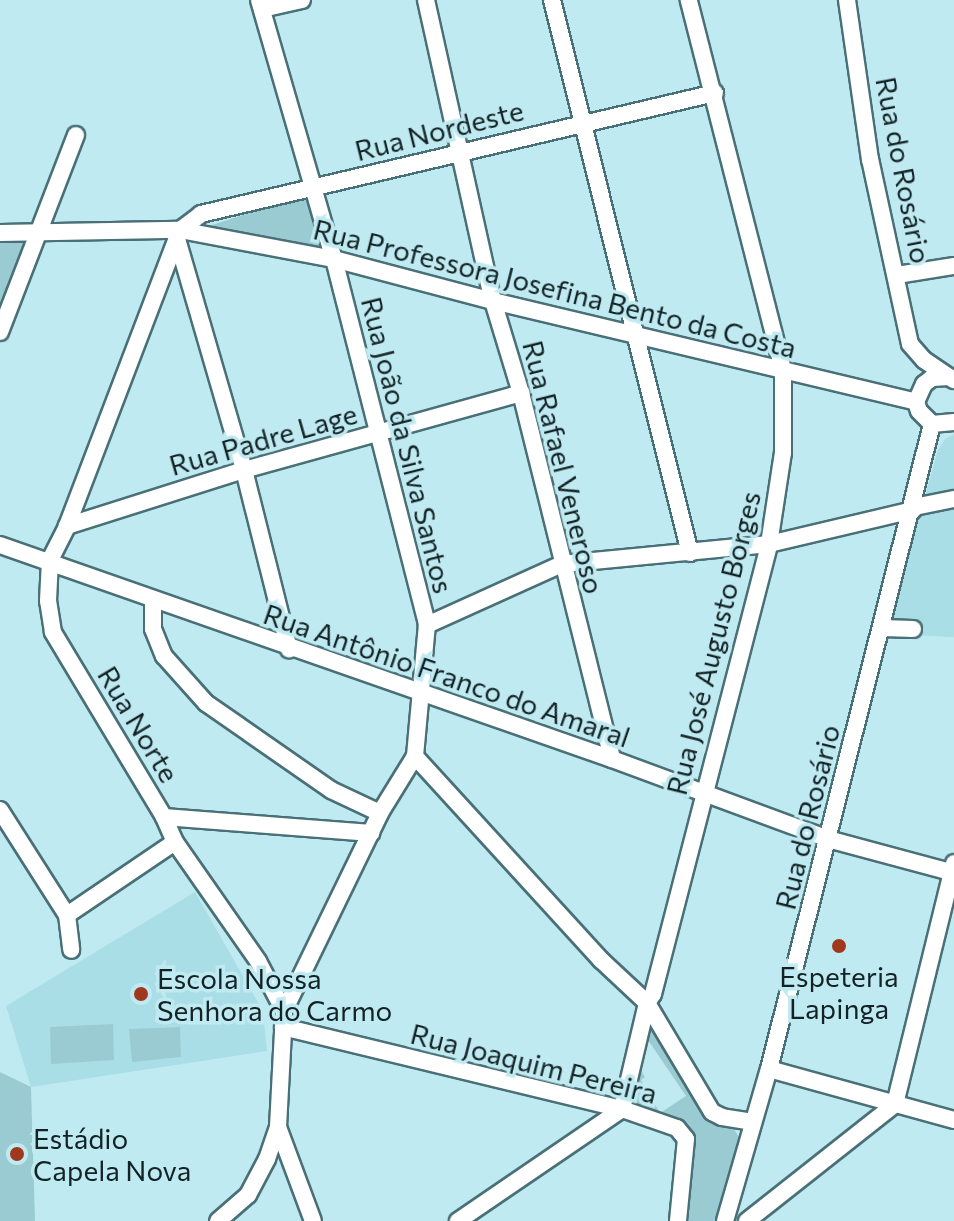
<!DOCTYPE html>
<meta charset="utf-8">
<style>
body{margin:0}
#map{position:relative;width:954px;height:1221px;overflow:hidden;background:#c0eaf1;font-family:Commissioner,sans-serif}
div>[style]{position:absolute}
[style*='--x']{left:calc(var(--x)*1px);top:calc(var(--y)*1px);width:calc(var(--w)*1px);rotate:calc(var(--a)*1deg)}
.built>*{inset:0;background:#aadee6}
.green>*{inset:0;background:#9bcbd2}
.roads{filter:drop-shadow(2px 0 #497076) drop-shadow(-2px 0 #497076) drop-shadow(0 2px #497076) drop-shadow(0 -2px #497076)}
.minor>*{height:16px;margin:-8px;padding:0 8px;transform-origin:8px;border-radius:8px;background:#fff}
.dots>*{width:22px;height:22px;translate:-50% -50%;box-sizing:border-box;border:4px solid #c0eaf1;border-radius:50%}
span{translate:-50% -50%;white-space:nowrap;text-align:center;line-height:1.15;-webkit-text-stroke:7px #c0eaf1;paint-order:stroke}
.street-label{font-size:28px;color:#122225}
.poi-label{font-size:28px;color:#122225}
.left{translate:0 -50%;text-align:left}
</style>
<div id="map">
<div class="built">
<i style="clip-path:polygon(954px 434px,954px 637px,885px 634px,938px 450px,945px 439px)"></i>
<i style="clip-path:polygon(195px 892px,263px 1011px,267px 1051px,31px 1087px,6px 1006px)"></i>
</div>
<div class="green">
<i style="clip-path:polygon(310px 193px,326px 252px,203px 228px)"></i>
<i style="clip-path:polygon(34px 235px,0 317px,0 237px)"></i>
<i style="clip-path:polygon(651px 1021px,690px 1093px,711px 1121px,732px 1126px,739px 1137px,718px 1221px,683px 1221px,690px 1139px,623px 1107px,647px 1041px,640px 1069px,645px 1077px,641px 1080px,660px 1113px,686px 1096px,648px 1040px)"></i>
<i style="clip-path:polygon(113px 1024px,114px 1060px,51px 1064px,50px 1027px)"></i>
<i style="clip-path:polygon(180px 1027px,181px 1057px,132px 1062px,129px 1029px)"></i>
<i style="clip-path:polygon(0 1072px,31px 1087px,35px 1221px,0 1221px)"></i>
</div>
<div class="roads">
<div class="minor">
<i style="--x:259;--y:0;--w:270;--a:73.9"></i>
<i style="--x:334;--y:259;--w:378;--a:75.7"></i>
<i style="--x:426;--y:0;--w:308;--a:77.5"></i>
<i style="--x:493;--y:301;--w:96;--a:73.1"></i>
<i style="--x:521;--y:393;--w:377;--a:76"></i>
<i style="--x:552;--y:0;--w:570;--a:75.99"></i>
<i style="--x:847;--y:0;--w:161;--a:81.8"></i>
<i style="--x:870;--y:159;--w:189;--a:77.8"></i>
<i style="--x:910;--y:344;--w:21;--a:49"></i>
<i style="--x:924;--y:360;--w:36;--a:34"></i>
<i style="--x:262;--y:9;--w:41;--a:-12.7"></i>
<i style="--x:0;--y:233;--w:180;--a:-1"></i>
<i style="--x:180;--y:230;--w:157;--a:10.7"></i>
<i style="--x:334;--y:259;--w:164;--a:14.8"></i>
<i style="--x:493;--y:301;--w:435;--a:13.4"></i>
<i style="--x:177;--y:239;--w:241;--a:73.8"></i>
<i style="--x:244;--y:470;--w:185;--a:75.9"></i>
<i style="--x:897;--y:275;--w:58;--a:-9"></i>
<i style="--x:0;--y:332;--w:211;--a:-68.9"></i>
<i style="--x:949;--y:377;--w:17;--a:177"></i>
<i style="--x:932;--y:378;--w:10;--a:143"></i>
<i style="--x:924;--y:384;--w:20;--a:114"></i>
<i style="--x:916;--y:402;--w:9;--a:72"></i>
<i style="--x:919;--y:411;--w:18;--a:45"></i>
<i style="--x:932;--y:424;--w:22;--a:-5"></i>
<i style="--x:914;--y:507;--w:41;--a:-11.3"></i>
<i style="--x:67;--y:526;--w:186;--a:-17.6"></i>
<i style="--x:244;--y:470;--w:288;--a:-15.5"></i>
<i style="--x:0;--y:545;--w:648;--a:19.27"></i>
<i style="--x:612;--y:759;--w:230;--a:20.3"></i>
<i style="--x:828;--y:839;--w:131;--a:15.1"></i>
<i style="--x:153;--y:601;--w:28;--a:90"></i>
<i style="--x:153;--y:629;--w:29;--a:68"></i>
<i style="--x:164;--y:656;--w:63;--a:48.2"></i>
<i style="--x:206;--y:703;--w:152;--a:34.8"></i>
<i style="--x:331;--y:790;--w:54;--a:25.1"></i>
<i style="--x:883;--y:628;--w:30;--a:2"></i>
<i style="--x:0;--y:810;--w:125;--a:57.5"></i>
<i style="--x:67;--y:915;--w:35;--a:83"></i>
<i style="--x:164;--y:817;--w:208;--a:4.4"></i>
<i style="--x:67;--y:915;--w:130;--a:-34.1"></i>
<i style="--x:284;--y:1011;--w:220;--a:-64.1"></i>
<i style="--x:380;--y:813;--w:67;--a:-58.4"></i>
<i style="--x:283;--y:1027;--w:349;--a:13.6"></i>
<i style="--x:622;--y:1109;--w:58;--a:19.1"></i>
<i style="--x:677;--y:1128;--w:14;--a:51"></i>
<i style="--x:686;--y:1139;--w:82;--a:95.6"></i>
<i style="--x:769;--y:1069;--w:192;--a:15.4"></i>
<i style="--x:622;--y:1109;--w:109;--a:-76.7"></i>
<i style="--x:647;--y:1003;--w:11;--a:-56"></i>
<i style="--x:653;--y:994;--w:465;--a:-75.5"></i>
<i style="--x:769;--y:544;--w:92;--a:-81.3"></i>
<i style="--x:783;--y:453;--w:83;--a:-90"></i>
<i style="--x:783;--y:370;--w:382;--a:-104.3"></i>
<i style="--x:753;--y:1122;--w:31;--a:-171"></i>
<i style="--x:722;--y:1117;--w:11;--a:-153"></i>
<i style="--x:712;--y:1112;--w:127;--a:-120.8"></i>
<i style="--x:647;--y:1003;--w:63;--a:-136.9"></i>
<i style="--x:601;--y:960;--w:276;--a:-132.4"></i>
<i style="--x:415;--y:756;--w:132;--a:-84.8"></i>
<i style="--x:427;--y:625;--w:148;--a:-24.3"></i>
<i style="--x:562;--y:564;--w:208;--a:-5.5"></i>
<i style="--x:769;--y:544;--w:148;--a:-13.3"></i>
<i style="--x:278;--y:1127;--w:100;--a:69.6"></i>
<i style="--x:218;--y:1221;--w:40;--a:-41"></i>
<i style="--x:248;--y:1195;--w:41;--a:-62.2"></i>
<i style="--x:267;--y:1159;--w:34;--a:-71"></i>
<i style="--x:278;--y:1127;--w:116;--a:-87"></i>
<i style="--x:284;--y:1011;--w:56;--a:-117.5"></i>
<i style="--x:258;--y:961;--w:145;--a:-124.9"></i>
<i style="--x:175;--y:842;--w:27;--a:-114"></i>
<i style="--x:164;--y:817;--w:216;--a:-121"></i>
<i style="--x:53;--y:632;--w:31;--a:-99"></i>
<i style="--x:48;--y:601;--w:41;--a:-87.2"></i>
<i style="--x:50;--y:560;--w:38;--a:-63"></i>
<i style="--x:67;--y:526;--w:317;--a:-69.1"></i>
<i style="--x:180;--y:230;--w:26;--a:-37"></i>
<i style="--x:201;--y:214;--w:528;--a:-13.25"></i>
<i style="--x:458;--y:1221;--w:199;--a:-34.3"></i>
<i style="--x:725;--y:1221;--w:158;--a:-73.9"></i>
<i style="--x:769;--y:1069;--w:665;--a:-75.82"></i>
<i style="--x:747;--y:1221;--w:189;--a:-38.3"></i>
<i style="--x:895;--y:1104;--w:248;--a:-76.2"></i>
</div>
</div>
<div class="dots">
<i style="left:839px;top:946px;background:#a0381d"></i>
<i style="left:141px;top:994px;background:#a0381d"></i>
<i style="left:17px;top:1154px;background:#a0381d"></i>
</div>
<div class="street-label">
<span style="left:439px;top:130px;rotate:-14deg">Rua Nordeste</span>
<span style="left:904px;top:170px;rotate:79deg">Rua do Rosário</span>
<span style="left:555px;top:288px;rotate:14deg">Rua Professora Josefina Bento da Costa</span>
<span style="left:263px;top:439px;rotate:-16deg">Rua Padre Lage</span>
<span style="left:408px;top:445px;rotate:76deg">Rua João da Silva Santos</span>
<span style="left:564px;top:467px;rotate:76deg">Rua Rafael Veneroso</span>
<span style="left:713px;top:643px;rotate:-76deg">Rua José Augusto Borges</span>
<span style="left:447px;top:675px;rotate:19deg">Rua Antônio Franco do Amaral</span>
<span style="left:139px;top:724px;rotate:59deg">Rua Norte</span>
<span style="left:807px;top:817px;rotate:-76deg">Rua do Rosário</span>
<span style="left:534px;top:1063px;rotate:14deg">Rua Joaquim Pereira</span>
</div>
<div class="poi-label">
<span style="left:839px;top:992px">Espeteria<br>Lapinga</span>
<span class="left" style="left:157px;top:994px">Escola Nossa<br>Senhora do Carmo</span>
<span class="left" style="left:33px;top:1154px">Estádio<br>Capela Nova</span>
</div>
</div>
